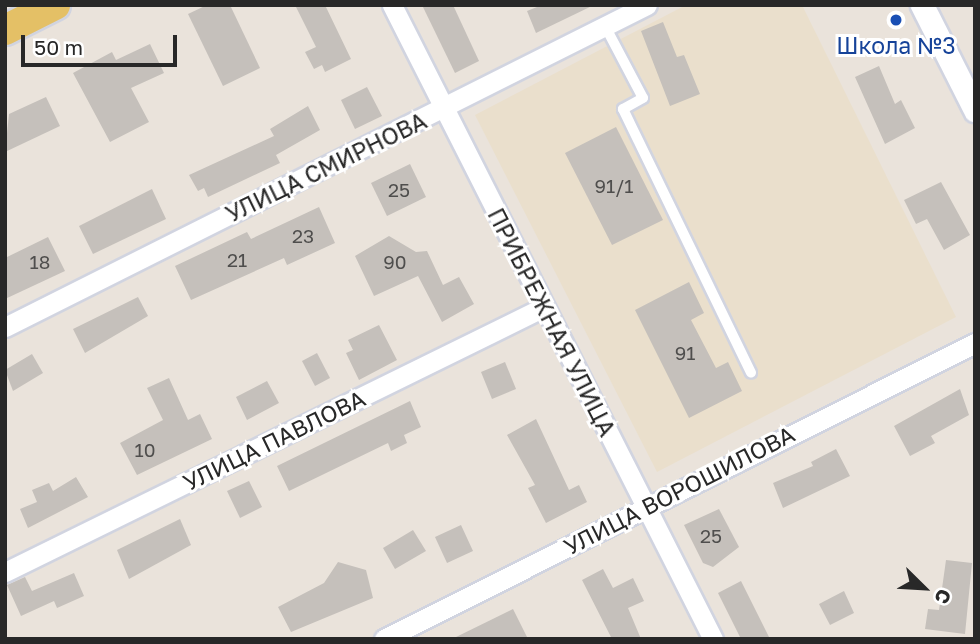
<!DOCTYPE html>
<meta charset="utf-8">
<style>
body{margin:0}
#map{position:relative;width:980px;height:644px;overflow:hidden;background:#eae3db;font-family:"Golos Text",sans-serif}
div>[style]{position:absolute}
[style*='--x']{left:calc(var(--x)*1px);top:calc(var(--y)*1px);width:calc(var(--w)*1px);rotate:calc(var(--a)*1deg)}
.education>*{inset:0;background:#eadfcc}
.building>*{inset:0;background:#c5c0bb}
.roads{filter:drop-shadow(2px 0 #d1d4e0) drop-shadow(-2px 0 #d1d4e0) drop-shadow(0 2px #d1d4e0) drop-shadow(0 -2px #d1d4e0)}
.service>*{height:10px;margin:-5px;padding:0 5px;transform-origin:5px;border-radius:5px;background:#fff}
.minor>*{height:19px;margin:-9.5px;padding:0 9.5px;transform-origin:9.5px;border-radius:9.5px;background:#fff}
.tertiary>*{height:23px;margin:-11.5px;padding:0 11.5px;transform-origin:11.5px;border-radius:11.5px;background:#fff}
.primary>*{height:30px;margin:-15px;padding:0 15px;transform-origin:15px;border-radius:15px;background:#e4c066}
.dots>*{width:19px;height:19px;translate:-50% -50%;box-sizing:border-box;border:4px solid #fff;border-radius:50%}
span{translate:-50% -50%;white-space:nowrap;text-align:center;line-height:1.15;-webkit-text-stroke:6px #fff;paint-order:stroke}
.number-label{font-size:19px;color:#4f4e4d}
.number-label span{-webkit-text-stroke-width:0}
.transit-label{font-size:23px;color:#164399}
.street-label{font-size:23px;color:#282828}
.frame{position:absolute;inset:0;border:7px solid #282828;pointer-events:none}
.north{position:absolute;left:889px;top:553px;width:70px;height:70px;-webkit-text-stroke:5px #fff;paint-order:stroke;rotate:114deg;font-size:19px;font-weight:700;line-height:28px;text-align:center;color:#282828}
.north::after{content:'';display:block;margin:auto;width:24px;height:32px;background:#282828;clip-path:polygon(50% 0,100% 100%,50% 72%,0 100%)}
.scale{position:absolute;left:21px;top:35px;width:156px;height:32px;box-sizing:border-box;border:4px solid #282828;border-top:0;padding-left:9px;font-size:21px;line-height:24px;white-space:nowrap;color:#282828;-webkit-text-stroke:5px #fff;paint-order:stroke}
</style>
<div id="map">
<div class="education">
<i style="clip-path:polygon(686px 5px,802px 5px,956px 317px,657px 472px,475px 115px)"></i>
</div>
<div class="building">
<i style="clip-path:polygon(207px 5px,230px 5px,260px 68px,223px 86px,188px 14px)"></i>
<i style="clip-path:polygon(295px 5px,325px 5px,351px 59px,325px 72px,322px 65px,314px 69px,305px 52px,316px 47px)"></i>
<i style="clip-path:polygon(422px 5px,453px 5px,479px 61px,455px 73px)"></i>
<i style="clip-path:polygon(542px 5px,594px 5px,536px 33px,527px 11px)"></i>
<i style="clip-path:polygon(663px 22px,677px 57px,684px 55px,700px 94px,670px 106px,641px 31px)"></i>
<i style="clip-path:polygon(150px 44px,164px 73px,131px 88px,149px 122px,110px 142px,73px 73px,112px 52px,116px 60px)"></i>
<i style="clip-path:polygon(879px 66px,895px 104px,901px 100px,915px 128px,885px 144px,855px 77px)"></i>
<i style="clip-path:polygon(367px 87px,382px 116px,355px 129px,341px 100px)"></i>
<i style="clip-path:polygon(46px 97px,60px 126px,5px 152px,9px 114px)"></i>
<i style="clip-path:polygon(308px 106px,320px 130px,276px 155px,280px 163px,208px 197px,204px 188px,198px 191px,189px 175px,274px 136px,270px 129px)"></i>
<i style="clip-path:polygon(616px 127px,663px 220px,612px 245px,565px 153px)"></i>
<i style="clip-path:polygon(410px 164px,426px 197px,387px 216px,371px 183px)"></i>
<i style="clip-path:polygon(941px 182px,970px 235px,944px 250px,927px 219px,916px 224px,904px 200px)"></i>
<i style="clip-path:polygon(152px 189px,166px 219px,93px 254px,79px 226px)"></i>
<i style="clip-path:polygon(319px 207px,335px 243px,287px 265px,284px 258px,191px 300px,175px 266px,247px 232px,251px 239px)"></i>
<i style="clip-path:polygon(389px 236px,416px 252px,427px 251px,443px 285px,459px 277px,474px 304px,442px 322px,418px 276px,374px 296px,355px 256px)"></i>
<i style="clip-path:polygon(48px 237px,65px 271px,5px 299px,5px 258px)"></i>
<i style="clip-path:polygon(689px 282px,704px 313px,691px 320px,716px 368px,728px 362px,742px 391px,689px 418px,635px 310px)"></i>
<i style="clip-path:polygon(138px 297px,148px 316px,85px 353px,73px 329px)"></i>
<i style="clip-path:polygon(379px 325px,397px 360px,359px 380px,346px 353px,353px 350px,348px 340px)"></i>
<i style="clip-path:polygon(317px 353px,330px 378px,315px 386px,302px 361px)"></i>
<i style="clip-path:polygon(32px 354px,43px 373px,13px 391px,5px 370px)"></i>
<i style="clip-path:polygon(505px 362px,516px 389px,492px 399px,481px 372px)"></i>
<i style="clip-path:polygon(169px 378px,188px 420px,200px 414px,212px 439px,137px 475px,120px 443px,163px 420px,147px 388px)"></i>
<i style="clip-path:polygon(267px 381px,279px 403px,247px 420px,236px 397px)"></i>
<i style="clip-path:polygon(960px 389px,969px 415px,931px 436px,935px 443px,910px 456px,894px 426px)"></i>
<i style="clip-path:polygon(410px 401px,421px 427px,404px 435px,407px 443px,391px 451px,388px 443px,289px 491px,277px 466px)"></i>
<i style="clip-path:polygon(536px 419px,569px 490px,579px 485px,587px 502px,546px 523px,528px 488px,535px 485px,507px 435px)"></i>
<i style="clip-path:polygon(836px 449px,850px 476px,783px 508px,773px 483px,813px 466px,811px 462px)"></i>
<i style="clip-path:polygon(76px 477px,88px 497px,28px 528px,20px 509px,37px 502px,32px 490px,49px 483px,53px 491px)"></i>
<i style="clip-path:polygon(249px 481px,262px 507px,240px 518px,227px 491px)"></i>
<i style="clip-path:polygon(719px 509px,739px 547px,713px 567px,703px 563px,684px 525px)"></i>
<i style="clip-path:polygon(180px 519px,191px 545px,129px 579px,117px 550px)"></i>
<i style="clip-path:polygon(461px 525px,473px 551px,447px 563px,435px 537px)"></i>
<i style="clip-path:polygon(413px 530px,426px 551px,395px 569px,383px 548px)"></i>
<i style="clip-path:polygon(946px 560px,972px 563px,965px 634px,925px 629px,928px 609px,939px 610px)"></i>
<i style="clip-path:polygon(338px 562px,366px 570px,373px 598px,291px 632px,278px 607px,324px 583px)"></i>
<i style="clip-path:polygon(603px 569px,613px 588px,633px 578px,644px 601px,628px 608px,641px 639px,612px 639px,582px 580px)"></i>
<i style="clip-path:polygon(74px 573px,84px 596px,57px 608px,54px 601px,21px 616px,7px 585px,25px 577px,32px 591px)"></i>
<i style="clip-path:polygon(741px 581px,770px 639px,741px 639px,718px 593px)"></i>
<i style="clip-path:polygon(844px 591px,854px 613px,830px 625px,819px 604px)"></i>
<i style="clip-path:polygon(513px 609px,528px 639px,452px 639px)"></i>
</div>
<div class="roads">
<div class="service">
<i style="--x:605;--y:26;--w:81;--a:62.2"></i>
<i style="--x:643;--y:98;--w:23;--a:151"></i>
<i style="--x:623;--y:109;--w:293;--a:64.1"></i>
</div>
<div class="minor">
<i style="--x:392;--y:5;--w:711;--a:63.15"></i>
<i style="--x:5;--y:327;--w:718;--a:-26.64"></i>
<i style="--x:5;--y:572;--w:601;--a:-26.18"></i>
<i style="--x:384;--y:639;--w:661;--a:-26.6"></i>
</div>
<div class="tertiary">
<i style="--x:922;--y:5;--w:118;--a:63.2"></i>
</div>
<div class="primary">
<i style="--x:5;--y:30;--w:56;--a:-26.6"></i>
</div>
</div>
<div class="dots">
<i style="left:896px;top:20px;background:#1a4fb4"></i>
</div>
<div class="number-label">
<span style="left:614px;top:186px">91/1</span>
<span style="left:399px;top:190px">25</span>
<span style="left:303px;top:236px">23</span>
<span style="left:237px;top:260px">21</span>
<span style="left:40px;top:262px">18</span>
<span style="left:395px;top:262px">90</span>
<span style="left:685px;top:353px">91</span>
<span style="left:145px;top:450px">10</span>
<span style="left:711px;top:536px">25</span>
</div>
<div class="transit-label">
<span style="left:896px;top:45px">Школа №3</span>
</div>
<div class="street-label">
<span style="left:326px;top:167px;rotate:-26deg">УЛИЦА СМИРНОВА</span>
<span style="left:552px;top:322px;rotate:63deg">ПРИБРЕЖНАЯ УЛИЦА</span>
<span style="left:274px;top:440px;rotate:-26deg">УЛИЦА ПАВЛОВА</span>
<span style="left:679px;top:490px;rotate:-27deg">УЛИЦА ВОРОШИЛОВА</span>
</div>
<div class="frame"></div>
<div class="north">С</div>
<div class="scale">50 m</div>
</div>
